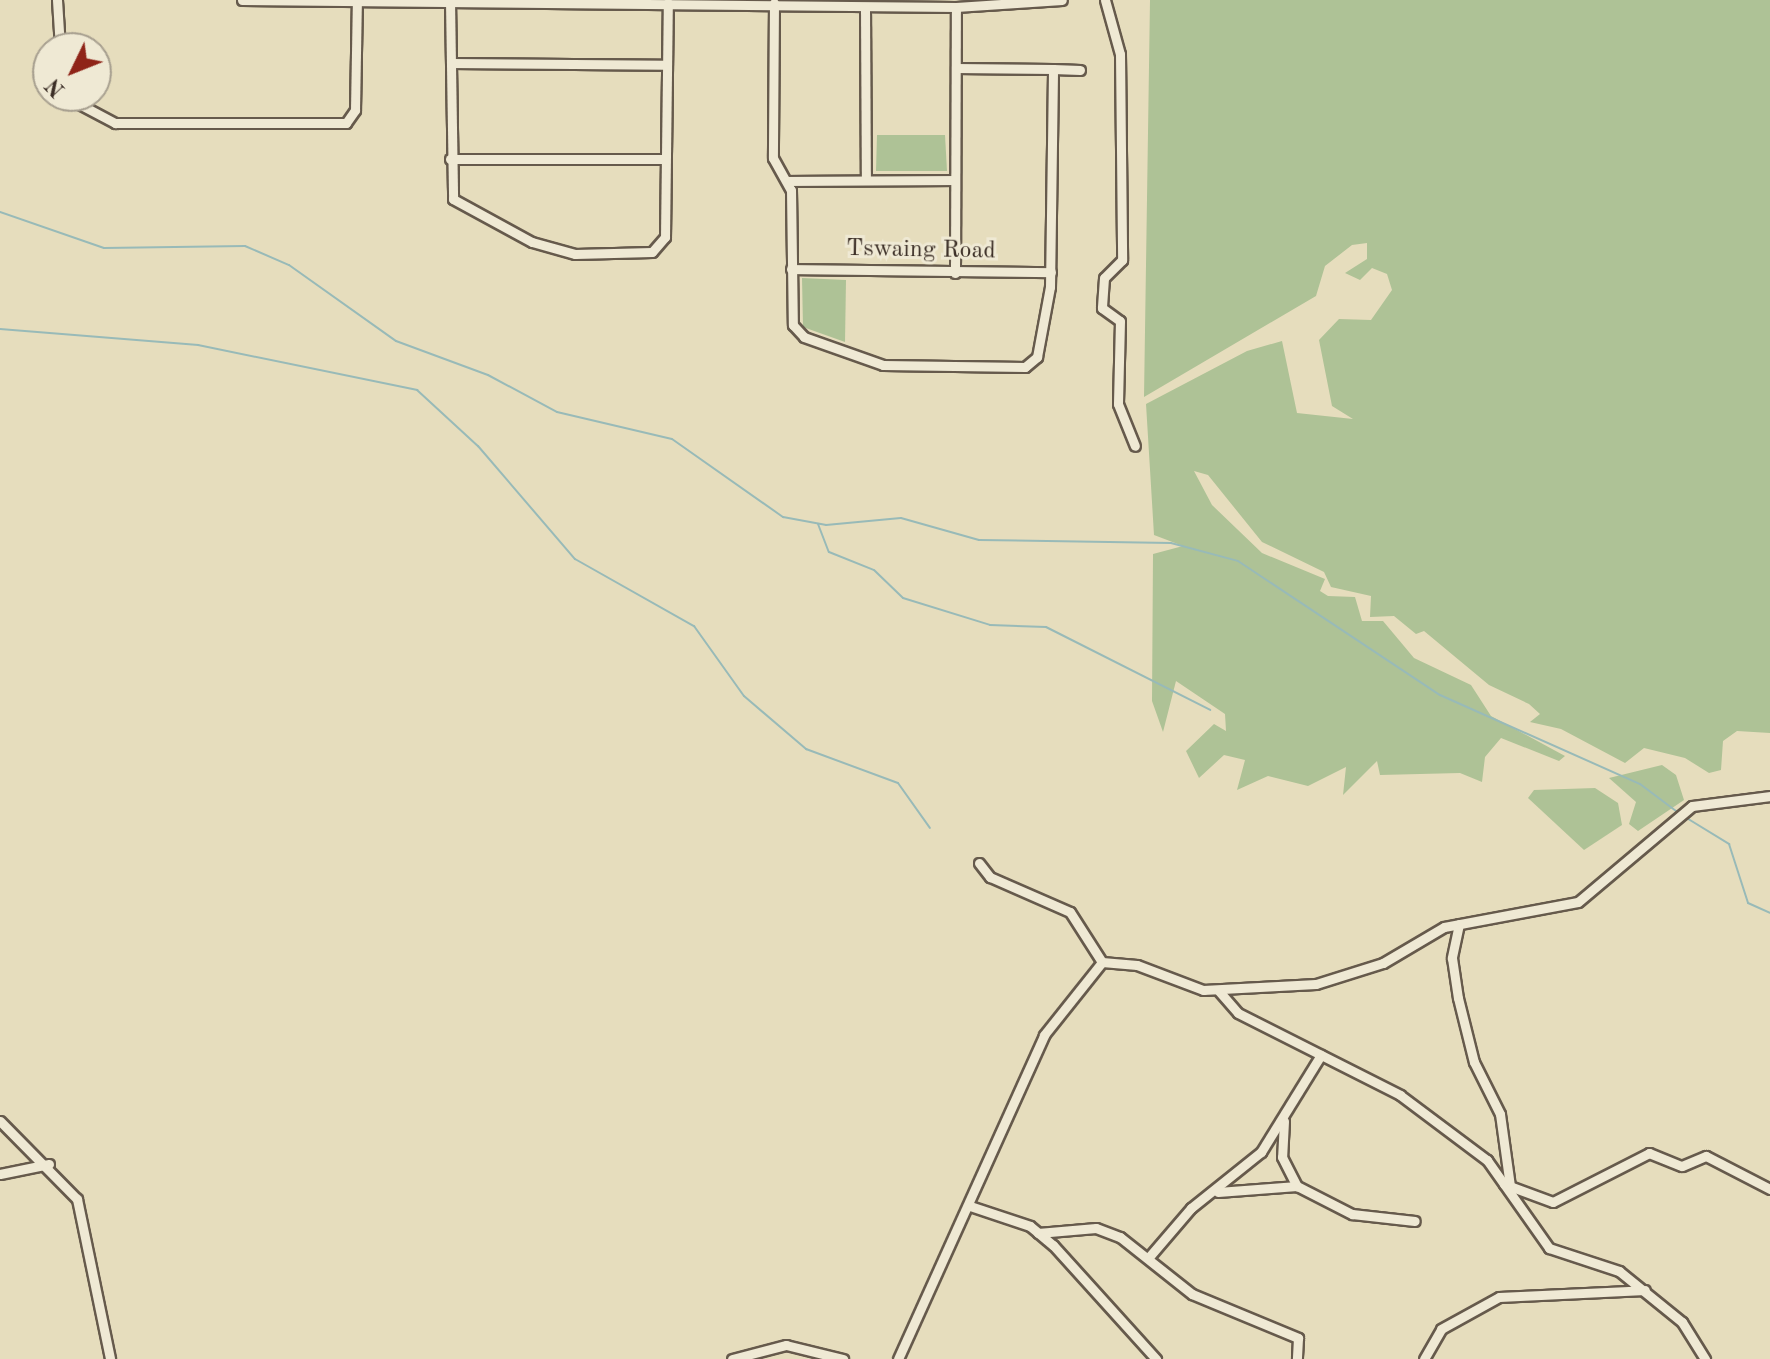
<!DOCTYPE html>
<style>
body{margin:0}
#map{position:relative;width:1770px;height:1359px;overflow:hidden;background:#e6ddbd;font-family:"Old Standard TT",serif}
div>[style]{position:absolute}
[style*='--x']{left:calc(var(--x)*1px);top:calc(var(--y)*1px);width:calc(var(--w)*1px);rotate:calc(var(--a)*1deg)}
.green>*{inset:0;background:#aec296}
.stream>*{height:2px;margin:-1px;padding:0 1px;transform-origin:1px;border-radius:1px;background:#98bab8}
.roads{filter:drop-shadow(2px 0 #665a4c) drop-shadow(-2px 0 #665a4c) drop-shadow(0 2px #665a4c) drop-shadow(0 -2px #665a4c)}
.street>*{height:9px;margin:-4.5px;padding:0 4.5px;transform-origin:4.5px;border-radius:4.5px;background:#efe9d4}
span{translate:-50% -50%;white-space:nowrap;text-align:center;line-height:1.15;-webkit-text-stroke:6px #efe9d4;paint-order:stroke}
.street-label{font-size:24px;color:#3c2f27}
.north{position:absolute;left:32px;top:32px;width:80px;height:80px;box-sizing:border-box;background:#efe9d4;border:2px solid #a79f8f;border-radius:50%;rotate:227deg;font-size:22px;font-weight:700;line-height:32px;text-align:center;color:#3c2f27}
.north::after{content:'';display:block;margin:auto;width:28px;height:36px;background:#8f2418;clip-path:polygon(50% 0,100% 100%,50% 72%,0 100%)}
</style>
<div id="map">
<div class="green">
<i style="clip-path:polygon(1150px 0,1770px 0,1770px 733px,1737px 731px,1723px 741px,1721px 770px,1709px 773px,1685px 758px,1644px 748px,1625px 763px,1561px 729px,1530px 722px,1540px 714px,1529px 704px,1489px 685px,1424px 631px,1416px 634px,1394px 616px,1370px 617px,1371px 596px,1331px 587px,1324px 572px,1262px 542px,1208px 475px,1194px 471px,1212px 505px,1262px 553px,1325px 579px,1320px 591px,1328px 596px,1355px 597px,1362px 621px,1383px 621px,1414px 658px,1471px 685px,1491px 716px,1565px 756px,1559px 761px,1501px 738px,1485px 757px,1482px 782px,1460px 773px,1380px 775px,1377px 761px,1343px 795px,1346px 767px,1308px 786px,1268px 776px,1237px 790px,1245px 760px,1224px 755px,1199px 778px,1186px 751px,1214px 724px,1226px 731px,1225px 714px,1176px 681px,1163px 732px,1152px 701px,1153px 554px,1183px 546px,1154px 535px,1146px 404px,1247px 351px,1282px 341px,1297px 413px,1353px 419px,1332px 406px,1319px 340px,1339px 319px,1371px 320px,1392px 290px,1387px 274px,1372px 268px,1360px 280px,1345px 273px,1367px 259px,1367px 243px,1352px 245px,1325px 266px,1316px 296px,1144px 397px)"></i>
<i style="clip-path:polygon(877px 135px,945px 135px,947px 171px,876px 171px)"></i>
<i style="clip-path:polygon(802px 278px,846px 280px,845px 342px,803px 327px)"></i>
<i style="clip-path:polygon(1662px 765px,1676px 775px,1684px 800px,1638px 831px,1629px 824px,1636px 802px,1609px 778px)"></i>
<i style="clip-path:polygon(1595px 788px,1618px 803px,1622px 825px,1584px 850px,1528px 798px,1534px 790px)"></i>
</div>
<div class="stream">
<i style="--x:0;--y:212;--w:110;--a:19.1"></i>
<i style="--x:104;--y:248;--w:141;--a:-0.8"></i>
<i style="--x:245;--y:246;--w:48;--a:23.4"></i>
<i style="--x:289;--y:265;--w:131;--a:35.4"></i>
<i style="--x:396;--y:341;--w:98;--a:20.3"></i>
<i style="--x:488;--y:375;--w:78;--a:28.2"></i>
<i style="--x:557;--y:412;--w:118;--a:13.2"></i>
<i style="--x:672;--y:439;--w:136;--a:35.1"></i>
<i style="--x:783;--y:517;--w:44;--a:10.5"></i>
<i style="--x:826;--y:525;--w:75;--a:-5.3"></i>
<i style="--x:901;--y:518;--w:81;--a:15.8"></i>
<i style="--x:979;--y:540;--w:192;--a:0.9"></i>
<i style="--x:1171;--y:543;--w:69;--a:15"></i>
<i style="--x:1238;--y:561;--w:242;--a:33.6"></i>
<i style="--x:1440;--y:695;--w:219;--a:24"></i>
<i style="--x:1640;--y:784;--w:50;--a:36.9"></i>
<i style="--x:0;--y:329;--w:199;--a:4.6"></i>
<i style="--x:198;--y:345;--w:224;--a:11.6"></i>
<i style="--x:417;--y:390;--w:83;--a:42.6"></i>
<i style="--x:478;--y:446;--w:149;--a:49.4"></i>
<i style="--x:575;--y:559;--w:137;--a:29.4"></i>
<i style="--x:694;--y:626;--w:86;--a:54.5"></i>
<i style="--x:744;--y:696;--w:82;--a:40.5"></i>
<i style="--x:806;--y:749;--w:98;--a:20.3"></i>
<i style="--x:898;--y:783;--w:55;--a:54.6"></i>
<i style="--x:818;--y:524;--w:30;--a:69"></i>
<i style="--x:829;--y:552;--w:48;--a:21.8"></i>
<i style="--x:874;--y:570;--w:40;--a:44"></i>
<i style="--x:903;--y:598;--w:91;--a:17.2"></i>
<i style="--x:990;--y:625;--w:56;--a:2"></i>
<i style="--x:1046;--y:627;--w:184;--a:26.8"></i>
<i style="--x:1685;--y:817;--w:52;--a:31.5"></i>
<i style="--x:1729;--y:844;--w:62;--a:72.1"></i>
<i style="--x:1748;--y:903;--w:24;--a:24"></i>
</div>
<div class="roads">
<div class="street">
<i style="--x:57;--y:0;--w:48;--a:86.4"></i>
<i style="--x:242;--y:0;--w:714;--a:0.56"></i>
<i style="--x:956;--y:7;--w:106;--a:-3.8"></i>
<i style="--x:1105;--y:0;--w:56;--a:74.5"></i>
<i style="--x:1120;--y:54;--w:206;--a:89.4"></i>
<i style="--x:1122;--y:260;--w:25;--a:135"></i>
<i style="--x:1104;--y:278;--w:30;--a:94"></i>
<i style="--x:1102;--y:308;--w:22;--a:36"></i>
<i style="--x:1120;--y:321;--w:83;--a:91.4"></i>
<i style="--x:1118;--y:404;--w:45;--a:68"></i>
<i style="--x:450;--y:1;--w:198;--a:89.1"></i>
<i style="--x:453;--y:199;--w:90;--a:28.6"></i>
<i style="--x:532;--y:242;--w:45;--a:15.6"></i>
<i style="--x:575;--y:254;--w:77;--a:-1.5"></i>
<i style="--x:652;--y:252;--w:20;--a:-49"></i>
<i style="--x:665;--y:237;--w:234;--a:-89.3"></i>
<i style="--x:774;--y:3;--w:155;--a:90.4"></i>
<i style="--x:773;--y:158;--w:37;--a:61"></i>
<i style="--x:791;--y:190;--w:135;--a:89.2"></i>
<i style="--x:793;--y:325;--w:16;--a:47"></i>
<i style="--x:804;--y:337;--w:84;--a:19.5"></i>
<i style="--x:883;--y:365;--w:142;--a:0.8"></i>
<i style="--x:1025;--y:367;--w:16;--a:-40"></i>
<i style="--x:1037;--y:357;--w:71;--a:-79.5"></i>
<i style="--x:1050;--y:287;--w:218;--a:-89.2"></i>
<i style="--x:1053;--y:69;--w:97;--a:-179.4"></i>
<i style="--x:865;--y:7;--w:172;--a:89.7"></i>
<i style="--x:451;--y:63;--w:214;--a:0.5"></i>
<i style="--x:1053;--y:69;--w:27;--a:2"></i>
<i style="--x:64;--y:96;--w:58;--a:27.9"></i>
<i style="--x:115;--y:123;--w:231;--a:0"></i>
<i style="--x:346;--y:123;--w:16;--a:-55"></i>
<i style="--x:355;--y:110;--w:110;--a:-89"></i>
<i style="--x:450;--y:159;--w:215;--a:0"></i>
<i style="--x:788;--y:181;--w:166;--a:-0.3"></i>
<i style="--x:791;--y:269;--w:260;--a:0.7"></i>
<i style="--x:955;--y:273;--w:266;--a:-89.8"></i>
<i style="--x:979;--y:863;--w:18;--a:52"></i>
<i style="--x:990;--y:877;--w:87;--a:23.6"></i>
<i style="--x:1070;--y:912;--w:59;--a:57.4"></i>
<i style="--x:1459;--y:924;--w:35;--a:102"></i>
<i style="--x:1452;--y:958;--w:40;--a:81.5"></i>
<i style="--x:1458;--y:998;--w:66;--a:76"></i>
<i style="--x:1474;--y:1062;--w:58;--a:63.4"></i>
<i style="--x:1500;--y:1114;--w:73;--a:82.1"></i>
<i style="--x:1102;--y:962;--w:35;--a:5"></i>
<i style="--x:1137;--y:965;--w:71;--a:20.7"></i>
<i style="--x:1203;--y:990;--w:113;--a:-3"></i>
<i style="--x:1316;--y:984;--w:70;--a:-17.4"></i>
<i style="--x:1383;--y:963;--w:71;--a:-30.5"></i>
<i style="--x:1444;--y:927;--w:136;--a:-10.6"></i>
<i style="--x:1578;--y:902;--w:149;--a:-40.1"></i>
<i style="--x:1692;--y:806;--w:79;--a:-7.3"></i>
<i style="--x:1218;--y:990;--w:30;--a:49"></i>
<i style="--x:1238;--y:1013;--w:182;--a:26.8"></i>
<i style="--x:1400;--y:1095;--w:109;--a:36.8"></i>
<i style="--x:1487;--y:1160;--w:108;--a:54.8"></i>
<i style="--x:1549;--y:1248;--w:74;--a:18.2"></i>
<i style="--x:1619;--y:1271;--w:81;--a:39"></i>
<i style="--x:1682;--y:1322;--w:44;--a:58.1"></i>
<i style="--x:0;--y:1121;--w:110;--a:45.4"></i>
<i style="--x:77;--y:1199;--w:163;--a:78.3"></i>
<i style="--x:1284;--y:1121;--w:36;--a:93"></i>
<i style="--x:1282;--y:1157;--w:33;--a:63"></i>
<i style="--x:1297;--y:1186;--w:62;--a:27"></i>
<i style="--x:1352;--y:1214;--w:63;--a:6.3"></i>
<i style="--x:0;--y:1174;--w:50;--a:-11.5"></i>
<i style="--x:1504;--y:1184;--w:52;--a:20.2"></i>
<i style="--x:1553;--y:1202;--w:108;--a:-27"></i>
<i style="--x:1649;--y:1153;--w:35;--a:22"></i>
<i style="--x:1682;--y:1166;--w:26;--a:-23"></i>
<i style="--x:1706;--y:1156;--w:72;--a:27.3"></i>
<i style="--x:1218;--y:1192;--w:79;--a:-4.3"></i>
<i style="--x:970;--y:1206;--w:63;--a:18.4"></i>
<i style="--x:1030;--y:1226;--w:30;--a:40"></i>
<i style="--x:1053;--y:1245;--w:154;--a:47.9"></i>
<i style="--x:1038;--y:1233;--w:58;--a:-4.9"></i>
<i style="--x:1096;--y:1228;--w:26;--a:21"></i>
<i style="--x:1120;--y:1237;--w:92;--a:38.4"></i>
<i style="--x:1192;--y:1294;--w:115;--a:22.5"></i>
<i style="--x:1298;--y:1338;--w:21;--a:93"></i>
<i style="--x:1149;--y:1257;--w:65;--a:-49.4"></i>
<i style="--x:1191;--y:1208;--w:90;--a:-38.7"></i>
<i style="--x:1261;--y:1152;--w:114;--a:-58.3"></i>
<i style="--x:732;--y:1359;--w:56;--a:-14.5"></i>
<i style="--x:786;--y:1345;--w:59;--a:13.8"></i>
<i style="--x:898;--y:1359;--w:355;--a:-65.7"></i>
<i style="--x:1044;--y:1035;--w:93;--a:-51.5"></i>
<i style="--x:1424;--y:1359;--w:34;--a:-60"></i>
<i style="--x:1441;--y:1329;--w:66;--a:-28.9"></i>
<i style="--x:1499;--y:1297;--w:146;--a:-2.7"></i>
</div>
</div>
<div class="street-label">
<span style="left:921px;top:251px;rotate:1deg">Tswaing Road</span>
</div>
<div class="north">N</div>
</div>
